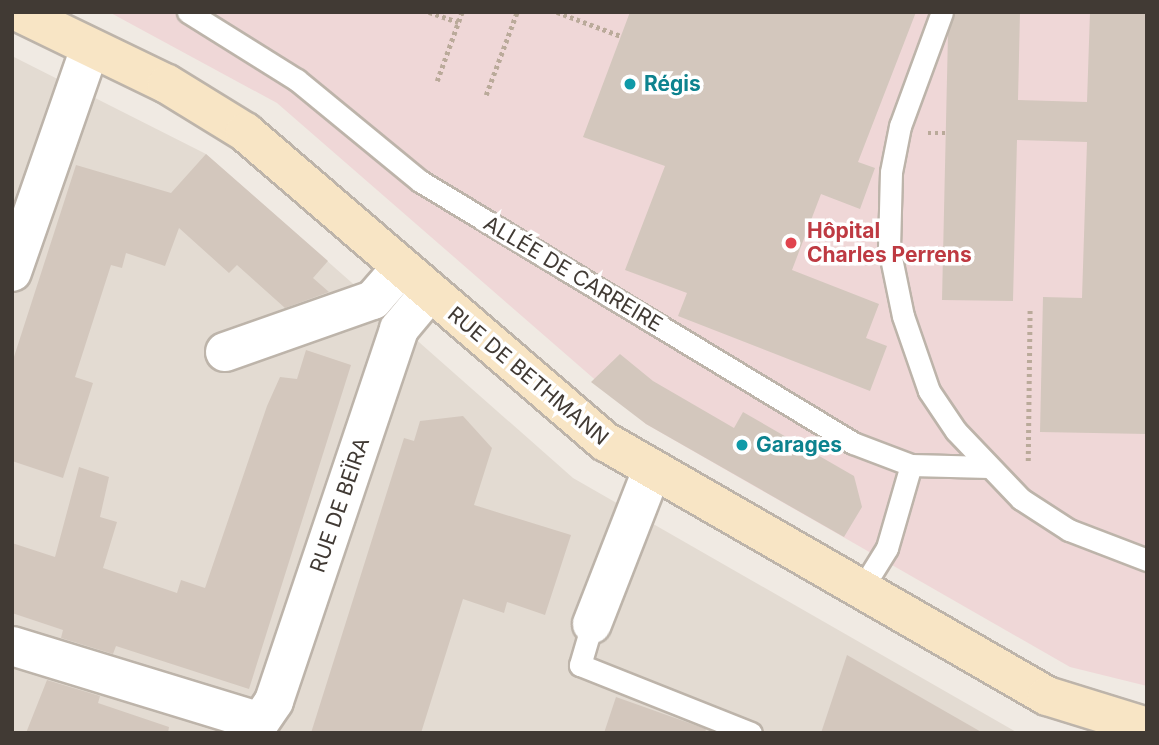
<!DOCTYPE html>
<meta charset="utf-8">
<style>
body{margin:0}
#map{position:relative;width:1159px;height:745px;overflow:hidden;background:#f0eae3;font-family:Inter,sans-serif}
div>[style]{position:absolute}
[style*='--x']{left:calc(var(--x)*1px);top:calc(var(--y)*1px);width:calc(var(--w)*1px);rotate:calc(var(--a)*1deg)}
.residential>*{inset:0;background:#e3dbd2}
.medical>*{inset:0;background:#efd7d7}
.building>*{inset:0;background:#d3c7bd}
.path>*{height:4.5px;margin-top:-2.25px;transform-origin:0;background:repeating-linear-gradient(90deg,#baaa9a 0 3.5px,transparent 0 7px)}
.roads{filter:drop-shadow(2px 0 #bdb4aa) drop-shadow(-2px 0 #bdb4aa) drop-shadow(0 2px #bdb4aa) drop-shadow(0 -2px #bdb4aa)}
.lane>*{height:21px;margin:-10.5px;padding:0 10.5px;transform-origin:10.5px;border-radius:10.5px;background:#fff}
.street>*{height:38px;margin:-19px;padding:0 19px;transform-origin:19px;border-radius:19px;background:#fff}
.secondary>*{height:38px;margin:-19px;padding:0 19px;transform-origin:19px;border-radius:19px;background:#f8e5c5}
.dots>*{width:19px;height:19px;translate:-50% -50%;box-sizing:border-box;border:4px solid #fff;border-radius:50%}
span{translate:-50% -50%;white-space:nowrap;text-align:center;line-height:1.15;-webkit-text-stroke:7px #fff;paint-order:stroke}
.culture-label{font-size:21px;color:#0d838f;font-weight:700}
.left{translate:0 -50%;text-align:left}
.health-label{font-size:21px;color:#be3a42;font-weight:700}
.street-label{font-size:21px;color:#413a34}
.frame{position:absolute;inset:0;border:14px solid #413a34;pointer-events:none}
</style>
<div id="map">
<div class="residential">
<i style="clip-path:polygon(12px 56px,206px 154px,573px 478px,1018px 733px,12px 733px)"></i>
</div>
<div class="medical">
<i style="clip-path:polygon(109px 12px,1147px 12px,1147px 686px,1070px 667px,646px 424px,277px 103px)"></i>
</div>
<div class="building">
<i style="clip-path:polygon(630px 12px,916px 12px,858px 162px,875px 168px,860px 209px,821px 194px,792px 270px,879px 304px,866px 338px,887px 346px,870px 391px,678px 316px,687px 293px,625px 270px,665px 166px,583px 137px)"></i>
<i style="clip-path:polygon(955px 12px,1020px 12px,1018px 100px,1087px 102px,1090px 12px,1147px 12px,1147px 434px,1040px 432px,1043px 297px,1082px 298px,1087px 142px,1017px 140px,1013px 301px,942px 300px,948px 33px)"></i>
<i style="clip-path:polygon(206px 154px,328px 261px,313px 278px,329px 292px,285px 308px,237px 265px,229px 273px,179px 228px,165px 266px,126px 253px,122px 268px,111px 265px,75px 377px,93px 383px,63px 478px,12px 461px,12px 363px,76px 165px,171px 193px)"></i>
<i style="clip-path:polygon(306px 350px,351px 365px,249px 689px,116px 646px,113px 654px,61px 638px,63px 630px,12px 613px,12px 543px,55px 557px,79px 467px,109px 477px,100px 517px,117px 522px,103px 568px,177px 593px,181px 580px,205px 588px,267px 406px,280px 377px,297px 379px)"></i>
<i style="clip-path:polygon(620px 354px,653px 381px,734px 428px,743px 412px,854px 476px,862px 507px,844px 537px,646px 424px,591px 382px)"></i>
<i style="clip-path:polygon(463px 416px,492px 448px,474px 505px,571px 535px,545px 615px,507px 602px,504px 613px,463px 599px,421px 733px,311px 733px,404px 438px,414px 441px,420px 421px)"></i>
<i style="clip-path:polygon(847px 655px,983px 733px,821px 733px)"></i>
<i style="clip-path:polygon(47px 680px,100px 696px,98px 703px,169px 727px,168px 733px,26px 733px)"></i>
<i style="clip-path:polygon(616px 697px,706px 729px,705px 733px,604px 733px)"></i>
</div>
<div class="path">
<i style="--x:429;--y:12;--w:31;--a:19"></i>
<i style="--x:557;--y:12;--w:68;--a:20.6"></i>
<i style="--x:437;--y:81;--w:73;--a:-70.1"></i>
<i style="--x:486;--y:95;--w:89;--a:-69.5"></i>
<i style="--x:928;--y:133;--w:20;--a:0"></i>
<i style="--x:1028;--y:461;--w:153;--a:-89.3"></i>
</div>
<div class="roads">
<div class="lane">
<i style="--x:188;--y:12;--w:128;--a:32"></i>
<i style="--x:297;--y:80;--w:159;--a:39.4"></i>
<i style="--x:420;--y:181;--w:506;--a:31.18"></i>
<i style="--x:853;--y:443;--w:62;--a:20.8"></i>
<i style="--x:911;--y:465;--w:78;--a:1.5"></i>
<i style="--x:942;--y:12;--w:121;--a:110.2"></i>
<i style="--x:900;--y:126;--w:47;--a:101.1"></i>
<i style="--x:891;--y:172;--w:76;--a:91.5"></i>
<i style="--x:889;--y:248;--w:69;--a:78.4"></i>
<i style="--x:903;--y:316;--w:79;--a:70.9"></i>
<i style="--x:929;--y:391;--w:48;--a:56"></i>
<i style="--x:956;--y:431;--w:94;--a:46.3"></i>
<i style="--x:1021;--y:499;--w:57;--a:32.9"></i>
<i style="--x:1069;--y:530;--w:84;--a:21"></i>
<i style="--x:861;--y:590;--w:49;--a:-58.2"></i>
<i style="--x:887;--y:548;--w:86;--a:-73.9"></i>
<i style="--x:592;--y:624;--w:43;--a:106.3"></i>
<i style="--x:580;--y:665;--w:184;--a:21.7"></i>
</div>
<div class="street">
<i style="--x:12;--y:272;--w:237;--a:-70.8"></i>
<i style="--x:225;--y:352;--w:157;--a:-19.4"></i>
<i style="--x:373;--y:300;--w:41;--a:-48.9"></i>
<i style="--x:592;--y:624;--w:165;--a:-68.7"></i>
<i style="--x:12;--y:646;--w:259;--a:17"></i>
<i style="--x:260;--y:722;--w:25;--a:-56"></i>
<i style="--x:274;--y:701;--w:392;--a:-71.4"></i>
<i style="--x:399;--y:329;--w:47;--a:-50.2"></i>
</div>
<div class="secondary">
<i style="--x:18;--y:12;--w:165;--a:25.8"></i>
<i style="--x:167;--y:84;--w:92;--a:31.6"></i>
<i style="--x:245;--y:132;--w:476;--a:40.7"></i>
<i style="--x:606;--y:442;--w:509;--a:29.94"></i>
<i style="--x:1047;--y:696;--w:105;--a:17.2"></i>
</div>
</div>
<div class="dots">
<i style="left:630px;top:84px;background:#0f9aa8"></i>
<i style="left:791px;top:243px;background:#e0444e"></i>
<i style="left:742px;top:445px;background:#0f9aa8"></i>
</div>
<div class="culture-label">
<span class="left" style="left:644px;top:84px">Régis</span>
<span class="left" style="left:756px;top:445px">Garages</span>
</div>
<div class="health-label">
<span class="left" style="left:807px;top:243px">Hôpital<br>Charles Perrens</span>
</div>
<div class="street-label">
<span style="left:573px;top:274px;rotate:31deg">ALLÉE DE CARREIRE</span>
<span style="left:528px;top:376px;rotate:40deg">RUE DE BETHMANN</span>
<span style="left:340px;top:505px;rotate:-71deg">RUE DE BEÏRA</span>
</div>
<div class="frame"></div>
</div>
